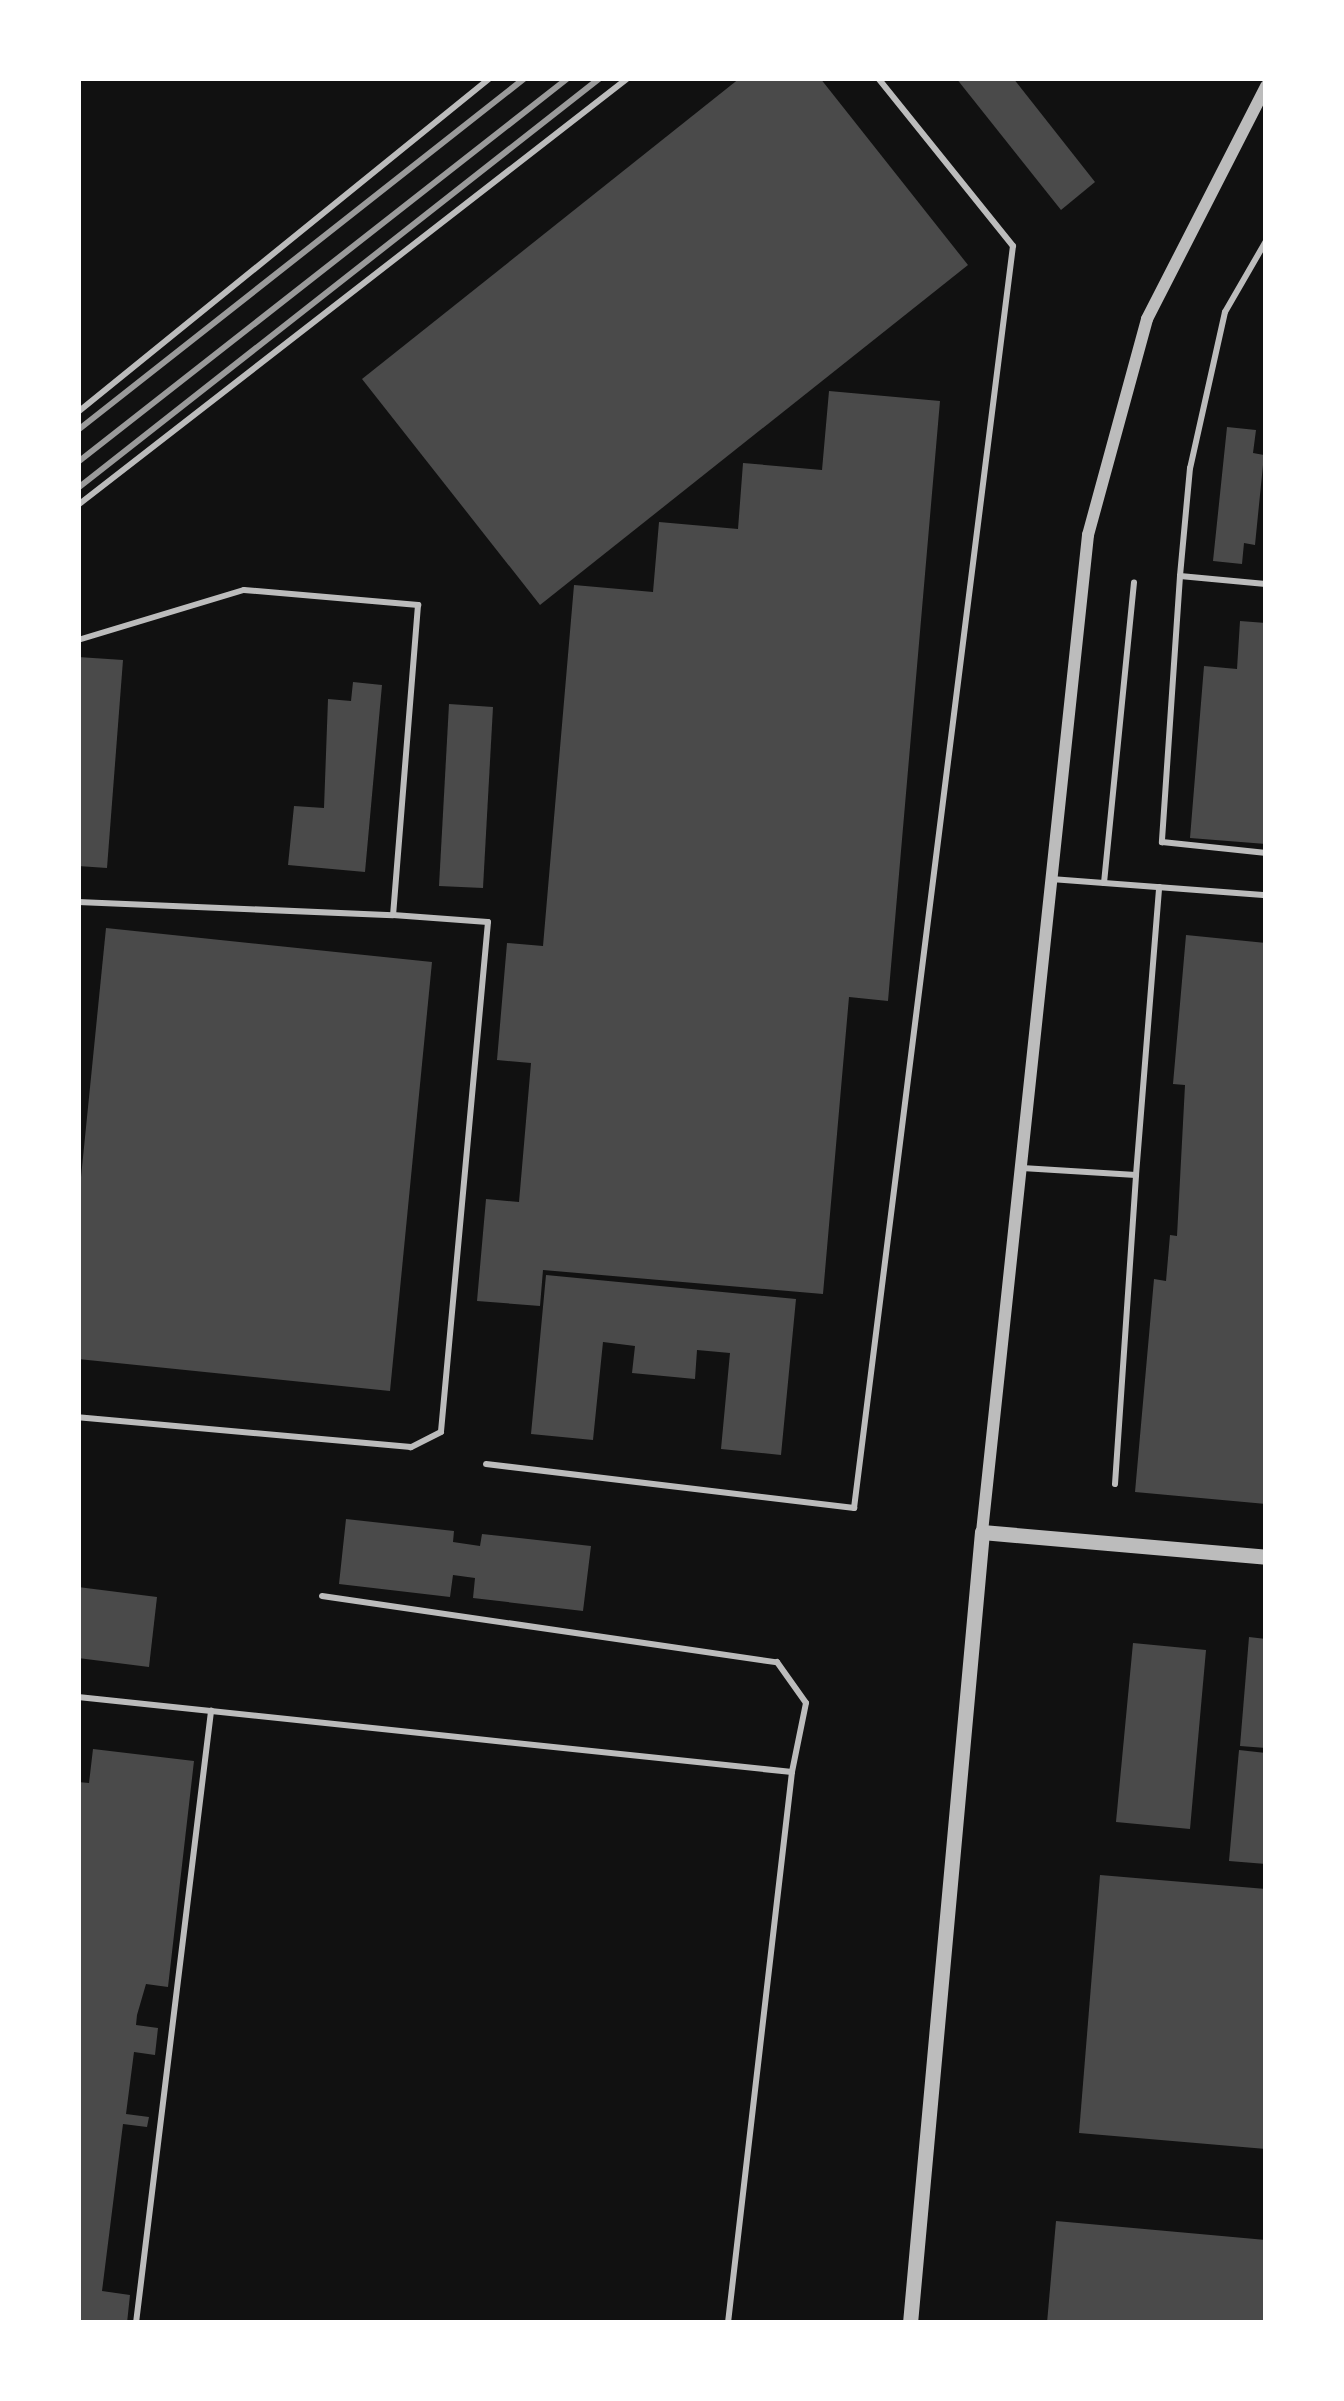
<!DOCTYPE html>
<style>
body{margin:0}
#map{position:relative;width:1344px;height:2401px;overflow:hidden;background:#111;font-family:"DM Sans",sans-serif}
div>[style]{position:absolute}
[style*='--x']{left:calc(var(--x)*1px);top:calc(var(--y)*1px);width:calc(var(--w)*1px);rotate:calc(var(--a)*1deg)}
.building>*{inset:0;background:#4a4a4a}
.service>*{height:6px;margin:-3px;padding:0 3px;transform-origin:3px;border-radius:3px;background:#bcbcbc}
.minor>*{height:12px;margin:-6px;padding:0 6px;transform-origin:6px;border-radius:6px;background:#bcbcbc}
.tertiary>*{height:15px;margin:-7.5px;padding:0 7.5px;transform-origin:7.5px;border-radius:7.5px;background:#bcbcbc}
.rail>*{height:6px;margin:-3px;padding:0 3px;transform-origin:3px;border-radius:3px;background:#9a9a9a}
span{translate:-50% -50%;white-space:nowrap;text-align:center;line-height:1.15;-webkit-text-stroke:9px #fff;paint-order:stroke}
.frame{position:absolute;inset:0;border:81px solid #fff;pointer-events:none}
</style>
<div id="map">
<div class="building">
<i style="clip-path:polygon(740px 78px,820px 78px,968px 265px,540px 605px,362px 379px)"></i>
<i style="clip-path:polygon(956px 78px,1013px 78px,1095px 182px,1061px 210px)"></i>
<i style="clip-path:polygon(829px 391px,940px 401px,888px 1001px,849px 997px,823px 1294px,543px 1270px,540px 1306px,477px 1301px,486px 1199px,519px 1202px,531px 1063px,497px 1060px,507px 943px,543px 946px,574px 585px,653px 592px,659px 522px,738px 529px,743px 463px,822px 470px)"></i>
<i style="clip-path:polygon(1227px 427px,1256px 430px,1253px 453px,1264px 455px,1255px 545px,1244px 543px,1242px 564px,1213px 561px)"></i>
<i style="clip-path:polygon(1240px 621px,1266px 623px,1266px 844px,1190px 838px,1204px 666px,1237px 669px)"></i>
<i style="clip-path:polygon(78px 657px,123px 660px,107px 868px,78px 866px)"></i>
<i style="clip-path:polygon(353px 682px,382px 685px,365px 872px,288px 865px,294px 806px,324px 808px,328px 699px,351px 701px)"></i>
<i style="clip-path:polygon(449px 704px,493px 707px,483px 888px,439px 886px)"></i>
<i style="clip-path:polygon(106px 928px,432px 962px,390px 1391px,78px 1359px,78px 1207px)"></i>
<i style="clip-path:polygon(1186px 935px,1266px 943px,1266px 1504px,1135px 1492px,1154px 1279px,1166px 1281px,1170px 1235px,1177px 1236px,1185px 1085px,1173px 1084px)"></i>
<i style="clip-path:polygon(546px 1275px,796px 1299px,781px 1455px,721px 1449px,730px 1353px,697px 1350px,695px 1379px,632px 1373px,635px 1346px,603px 1342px,593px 1440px,531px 1434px)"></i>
<i style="clip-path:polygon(346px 1519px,454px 1531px,453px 1542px,480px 1546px,482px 1534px,591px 1546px,583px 1611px,473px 1598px,475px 1578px,453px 1575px,450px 1597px,339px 1584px)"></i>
<i style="clip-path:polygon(78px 1587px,157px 1597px,149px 1667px,78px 1658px)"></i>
<i style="clip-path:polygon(1249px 1637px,1266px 1639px,1266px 1748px,1240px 1746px)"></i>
<i style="clip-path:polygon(1133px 1643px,1206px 1650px,1190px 1829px,1116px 1822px)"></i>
<i style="clip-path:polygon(93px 1749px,194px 1761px,168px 1987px,146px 1984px,137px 2015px,136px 2025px,158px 2028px,155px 2055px,134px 2052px,126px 2114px,149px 2117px,147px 2127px,123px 2124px,102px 2291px,130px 2295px,127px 2323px,78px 2323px,78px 1782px,89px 1783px)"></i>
<i style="clip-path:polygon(1239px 1750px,1266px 1753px,1266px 1864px,1229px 1861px)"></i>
<i style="clip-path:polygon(1100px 1875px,1266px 1889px,1266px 2149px,1079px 2133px)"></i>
<i style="clip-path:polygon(1056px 2221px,1266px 2240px,1266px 2323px,1047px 2323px)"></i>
</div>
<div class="service">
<i style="--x:1266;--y:241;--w:82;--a:120"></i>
<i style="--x:1225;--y:312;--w:160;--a:102.6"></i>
<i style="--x:1190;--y:468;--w:108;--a:95.3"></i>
<i style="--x:1180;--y:576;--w:86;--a:5.3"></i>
<i style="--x:78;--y:412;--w:530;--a:-39.03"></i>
<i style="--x:78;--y:505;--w:696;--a:-37.82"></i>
<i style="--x:1180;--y:576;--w:267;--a:93.9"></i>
<i style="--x:1162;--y:842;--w:105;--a:6"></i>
<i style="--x:78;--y:640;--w:173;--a:-16.8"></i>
<i style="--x:244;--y:590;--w:175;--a:4.9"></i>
<i style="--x:418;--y:605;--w:311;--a:94.6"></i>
<i style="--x:393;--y:915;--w:95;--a:4.2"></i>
<i style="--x:488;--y:922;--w:512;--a:95.27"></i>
<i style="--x:441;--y:1432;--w:34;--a:153"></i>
<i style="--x:411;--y:1447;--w:334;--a:-174.9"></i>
<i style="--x:1051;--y:879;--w:216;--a:4.3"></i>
<i style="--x:1104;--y:883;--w:302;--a:-84.3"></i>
<i style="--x:78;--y:902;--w:315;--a:2.4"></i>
<i style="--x:1022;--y:1168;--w:114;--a:3.5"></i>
<i style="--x:1136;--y:1175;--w:289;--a:-85.4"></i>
<i style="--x:486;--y:1464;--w:371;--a:6.8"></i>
<i style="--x:854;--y:1508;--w:1272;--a:-82.82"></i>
<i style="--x:1013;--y:246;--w:216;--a:-128.8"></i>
<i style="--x:1115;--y:1484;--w:310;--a:-86.1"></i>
<i style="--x:322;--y:1596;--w:460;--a:8.3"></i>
<i style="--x:777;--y:1662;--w:50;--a:54.7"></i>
<i style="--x:806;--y:1703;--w:70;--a:101.5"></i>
<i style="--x:78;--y:1697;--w:718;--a:6"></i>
<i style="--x:792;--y:1772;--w:555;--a:96.63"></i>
<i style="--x:136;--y:2323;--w:617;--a:-83.01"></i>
</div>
<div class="minor">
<i style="--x:982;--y:1532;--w:1003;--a:-83.93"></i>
<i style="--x:1088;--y:535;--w:224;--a:-74.7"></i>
<i style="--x:1147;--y:319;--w:262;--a:-62.9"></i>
</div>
<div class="tertiary">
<i style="--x:910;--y:2323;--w:794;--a:-84.8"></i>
<i style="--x:982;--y:1532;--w:285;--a:5"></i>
</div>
<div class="rail">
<i style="--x:78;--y:430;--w:569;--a:-38.22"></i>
<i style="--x:78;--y:462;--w:623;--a:-38.08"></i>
<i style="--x:78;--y:488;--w:664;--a:-38.15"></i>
</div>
<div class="frame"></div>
</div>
